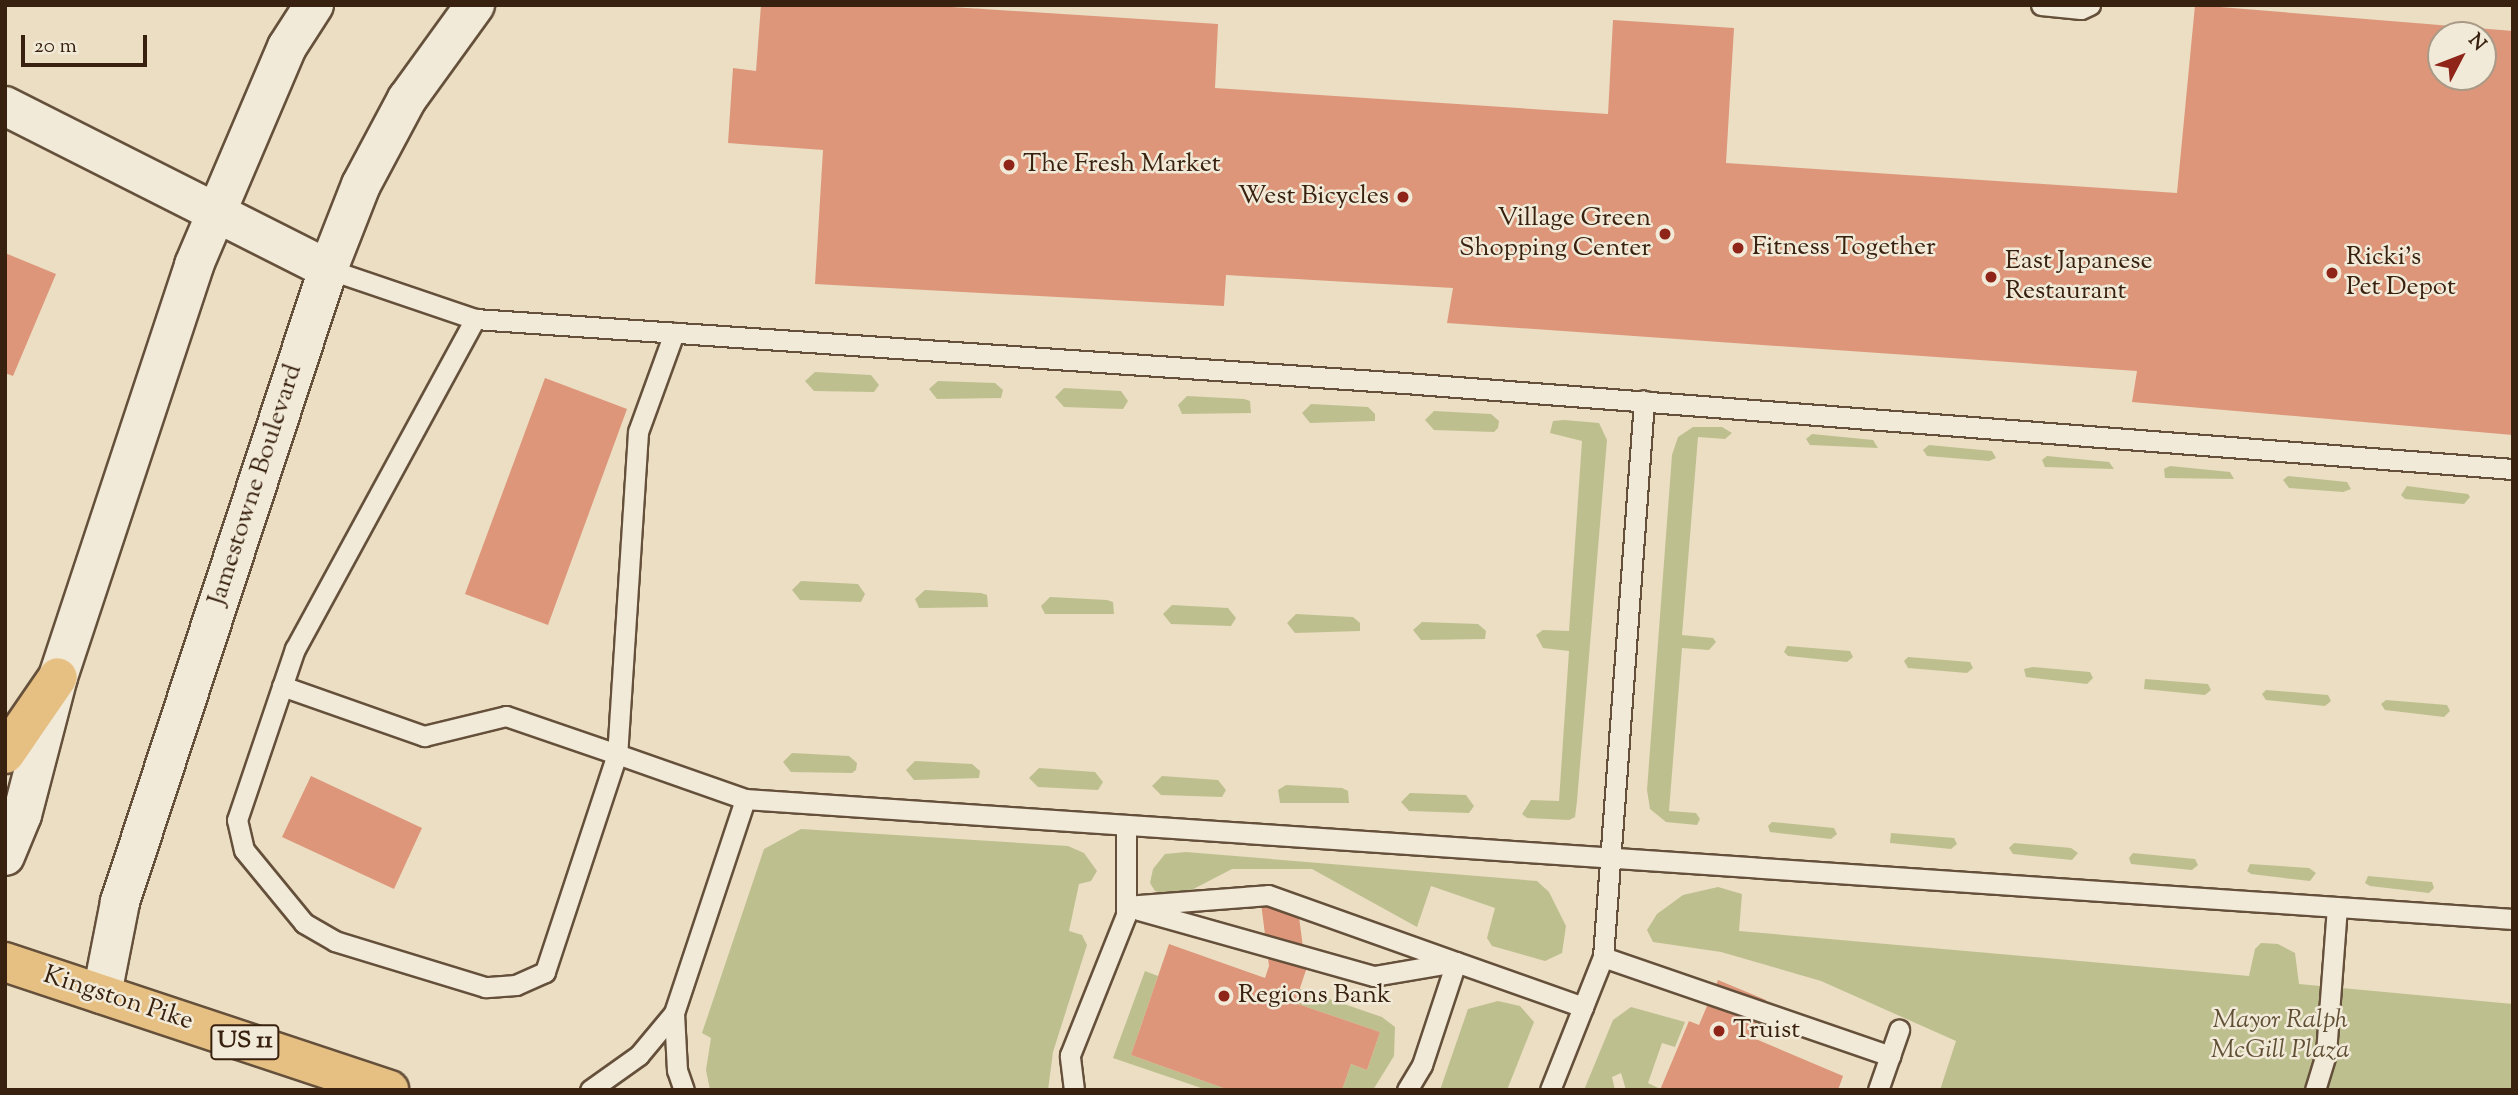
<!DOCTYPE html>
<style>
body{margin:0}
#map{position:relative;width:2518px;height:1095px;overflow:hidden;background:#ebdec3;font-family:"Sorts Mill Goudy",serif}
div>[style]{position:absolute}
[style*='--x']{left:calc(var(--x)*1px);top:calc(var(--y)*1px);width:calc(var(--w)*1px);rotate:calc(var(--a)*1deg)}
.green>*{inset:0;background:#bebf8f}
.building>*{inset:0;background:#dd967a}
.roads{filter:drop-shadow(2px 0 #65503b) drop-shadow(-2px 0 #65503b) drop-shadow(0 2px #65503b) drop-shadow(0 -2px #65503b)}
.lane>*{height:19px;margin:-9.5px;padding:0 9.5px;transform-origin:9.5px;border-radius:9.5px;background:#f2ead8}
.street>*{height:38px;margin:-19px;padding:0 19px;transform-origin:19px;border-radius:19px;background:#f2ead8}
.primary>*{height:38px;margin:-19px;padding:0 19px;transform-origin:19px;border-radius:19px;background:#e6bf82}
.dots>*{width:19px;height:19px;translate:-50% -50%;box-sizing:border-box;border:4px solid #f2ead8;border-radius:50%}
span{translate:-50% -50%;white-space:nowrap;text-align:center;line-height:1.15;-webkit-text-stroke:5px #f2ead8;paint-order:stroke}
.shield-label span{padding:2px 5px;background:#f2ead8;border:2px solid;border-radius:5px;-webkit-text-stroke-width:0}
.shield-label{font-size:24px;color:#38210e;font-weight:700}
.poi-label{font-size:26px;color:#38210e}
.left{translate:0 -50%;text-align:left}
.right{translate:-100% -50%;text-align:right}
.street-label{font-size:26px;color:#38210e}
.park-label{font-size:26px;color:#605035;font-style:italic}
.frame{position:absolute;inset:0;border:7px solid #38210e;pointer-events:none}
.north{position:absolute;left:2427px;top:21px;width:70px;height:70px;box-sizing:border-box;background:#f2ead8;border:2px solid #a89a87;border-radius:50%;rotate:48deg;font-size:19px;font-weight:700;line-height:28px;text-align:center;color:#38210e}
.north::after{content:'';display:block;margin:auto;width:24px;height:32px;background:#8f2418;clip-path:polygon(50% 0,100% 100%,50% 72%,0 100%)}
.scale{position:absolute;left:21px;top:35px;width:126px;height:32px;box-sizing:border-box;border:4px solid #38210e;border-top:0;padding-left:9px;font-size:21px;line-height:24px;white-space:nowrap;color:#38210e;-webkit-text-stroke:5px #f2ead8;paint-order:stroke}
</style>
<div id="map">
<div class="green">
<i style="clip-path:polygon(815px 372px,871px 375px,879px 385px,874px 392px,814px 391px,805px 381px)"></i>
<i style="clip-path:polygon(938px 381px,995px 383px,1003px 390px,1001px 398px,937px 399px,929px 389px)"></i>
<i style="clip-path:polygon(1064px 388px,1121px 391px,1128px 401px,1123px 409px,1064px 407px,1055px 397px)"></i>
<i style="clip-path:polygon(1187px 396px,1244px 399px,1250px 401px,1251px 413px,1182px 414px,1178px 405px)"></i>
<i style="clip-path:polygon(1311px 404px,1368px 407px,1375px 414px,1375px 421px,1310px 423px,1302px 413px)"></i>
<i style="clip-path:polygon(1434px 411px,1491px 414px,1499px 421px,1498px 428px,1494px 432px,1434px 430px,1425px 420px)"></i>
<i style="clip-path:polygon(1564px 420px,1599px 423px,1607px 440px,1577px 801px,1575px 817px,1569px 820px,1527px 818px,1522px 814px,1531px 800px,1559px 801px,1569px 651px,1543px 648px,1536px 635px,1543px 630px,1569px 631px,1582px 441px,1550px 433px,1553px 421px)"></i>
<i style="clip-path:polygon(1693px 427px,1722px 427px,1732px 433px,1725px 439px,1698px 437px,1682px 635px,1713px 638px,1716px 642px,1709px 650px,1682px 648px,1669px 811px,1696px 813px,1700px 819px,1697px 825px,1666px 822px,1650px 809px,1647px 790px,1672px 455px,1678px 437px)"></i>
<i style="clip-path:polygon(1812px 434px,1873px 440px,1878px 448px,1810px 445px,1806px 439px)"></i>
<i style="clip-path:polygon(1929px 445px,1992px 451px,1996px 458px,1989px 461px,1927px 456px,1923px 450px)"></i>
<i style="clip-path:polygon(2047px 456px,2109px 462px,2114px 469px,2045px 467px,2042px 460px)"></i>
<i style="clip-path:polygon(2170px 466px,2230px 472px,2234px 479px,2165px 478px,2164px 469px)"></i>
<i style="clip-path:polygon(2288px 476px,2347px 482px,2351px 489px,2343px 492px,2289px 488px,2283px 480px)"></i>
<i style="clip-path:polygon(2407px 486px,2468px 494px,2470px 497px,2464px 504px,2405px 499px,2401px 495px)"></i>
<i style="clip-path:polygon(801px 581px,858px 584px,865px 594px,861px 602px,800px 600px,792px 590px)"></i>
<i style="clip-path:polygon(925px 590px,981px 593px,987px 595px,988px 607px,919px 608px,915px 599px)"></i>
<i style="clip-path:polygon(1050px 597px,1107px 600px,1113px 602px,1114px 614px,1045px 614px,1041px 606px)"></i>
<i style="clip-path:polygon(1172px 605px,1228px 608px,1236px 618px,1231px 626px,1171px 624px,1163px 614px)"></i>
<i style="clip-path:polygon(1296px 614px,1353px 617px,1360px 623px,1360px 631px,1295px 633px,1287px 623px)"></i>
<i style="clip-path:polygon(1422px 622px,1478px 624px,1486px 631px,1485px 639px,1421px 640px,1413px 630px)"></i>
<i style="clip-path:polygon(1787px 646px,1850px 651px,1853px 657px,1847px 662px,1788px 656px,1784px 652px)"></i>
<i style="clip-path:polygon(1908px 657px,1970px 662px,1973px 668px,1967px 673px,1908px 668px,1904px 661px)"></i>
<i style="clip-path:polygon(2033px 667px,2090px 672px,2093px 678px,2087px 684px,2026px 677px,2024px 669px)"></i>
<i style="clip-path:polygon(2145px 679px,2208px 684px,2211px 690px,2205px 695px,2144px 689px)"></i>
<i style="clip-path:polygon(2266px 690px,2328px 695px,2331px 701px,2325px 706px,2266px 700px,2262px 694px)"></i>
<i style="clip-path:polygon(2386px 700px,2447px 705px,2450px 711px,2444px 717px,2385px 710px,2381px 704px)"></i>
<i style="clip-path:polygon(792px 753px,849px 756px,857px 763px,856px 770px,852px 773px,791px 772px,783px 762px)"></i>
<i style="clip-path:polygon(915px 761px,972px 764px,980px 771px,979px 778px,914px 780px,906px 770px)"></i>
<i style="clip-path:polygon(1039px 768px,1095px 772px,1103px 782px,1098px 790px,1038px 787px,1029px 778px)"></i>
<i style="clip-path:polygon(1162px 776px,1218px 780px,1226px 790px,1222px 797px,1161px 795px,1152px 786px)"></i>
<i style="clip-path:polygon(1286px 785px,1342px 788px,1348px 791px,1349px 803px,1280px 803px,1278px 790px)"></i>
<i style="clip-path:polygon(1410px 793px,1466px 795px,1474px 806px,1469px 813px,1409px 811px,1401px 802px)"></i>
<i style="clip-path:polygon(1772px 822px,1834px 828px,1837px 834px,1831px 839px,1770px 832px,1768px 826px)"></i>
<i style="clip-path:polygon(801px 829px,1068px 846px,1084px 853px,1097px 871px,1091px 881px,1079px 884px,1069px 931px,1082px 935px,1087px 945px,1053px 1052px,1048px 1090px,710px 1090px,706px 1070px,711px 1038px,702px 1033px,764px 849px)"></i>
<i style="clip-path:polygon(1891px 833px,1954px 838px,1957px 844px,1951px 849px,1890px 843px)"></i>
<i style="clip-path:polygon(2014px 843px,2071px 848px,2078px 853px,2072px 860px,2013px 854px,2009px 848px)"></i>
<i style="clip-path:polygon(1186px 852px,1537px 881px,1549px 892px,1566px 926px,1562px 953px,1545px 961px,1492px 946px,1487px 938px,1495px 908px,1431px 886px,1417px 927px,1312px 869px,1232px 869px,1178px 897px,1155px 891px,1150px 883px,1153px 869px,1165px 854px)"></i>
<i style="clip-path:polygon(2133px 853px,2195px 859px,2198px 865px,2192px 870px,2131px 864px,2129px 858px)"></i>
<i style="clip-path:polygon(2250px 864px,2309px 868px,2316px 873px,2310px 881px,2251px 874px,2247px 871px)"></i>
<i style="clip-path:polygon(2368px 876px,2432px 882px,2434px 888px,2429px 893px,2370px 886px,2365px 883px)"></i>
<i style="clip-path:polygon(1718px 887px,1742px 894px,1739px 931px,2249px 976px,2255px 949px,2261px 943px,2278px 944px,2295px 953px,2299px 984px,2513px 1004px,2513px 1090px,1940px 1090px,1956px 1041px,1821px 981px,1721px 952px,1653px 942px,1647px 930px,1657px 914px,1683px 895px)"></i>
<i style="clip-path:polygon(1145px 971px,1158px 976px,1131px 1055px,1229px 1090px,1207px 1090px,1113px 1058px)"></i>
<i style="clip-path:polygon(1300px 989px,1382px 1017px,1395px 1027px,1394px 1056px,1373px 1090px,1342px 1090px,1351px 1064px,1367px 1070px,1380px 1032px,1295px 1003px)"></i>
<i style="clip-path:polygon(1498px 1001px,1520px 1006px,1534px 1022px,1507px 1090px,1440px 1090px,1468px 1009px)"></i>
<i style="clip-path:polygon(1631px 1007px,1685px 1022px,1675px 1047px,1662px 1043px,1648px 1083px,1662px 1090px,1626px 1090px,1621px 1073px,1612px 1077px,1615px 1090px,1584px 1090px,1613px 1020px)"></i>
</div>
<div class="building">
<i style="clip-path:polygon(evenodd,761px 5px,920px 5px,1218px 24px,1215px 88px,1608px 114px,1613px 20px,1734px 28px,1726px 163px,2177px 193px,2195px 5px,2513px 31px,2513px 435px,2132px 402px,2137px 371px,1447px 323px,1453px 288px,1226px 275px,1224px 306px,815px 284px,823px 150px,728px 143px,733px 68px,756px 71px,761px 5px,2441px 35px,2483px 35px,2483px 77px,2441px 77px,2441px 35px)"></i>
<i style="clip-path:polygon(5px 253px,56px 274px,13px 376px,5px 373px)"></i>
<i style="clip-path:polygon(545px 378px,627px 409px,548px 625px,465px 594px)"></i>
<i style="clip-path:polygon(311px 776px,422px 828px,394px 889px,282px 837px)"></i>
<i style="clip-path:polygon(1261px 903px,1299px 917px,1306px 970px,1295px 1003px,1380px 1032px,1367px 1070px,1351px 1064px,1342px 1090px,1229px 1090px,1131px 1055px,1169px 944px,1265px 978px,1269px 966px)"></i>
<i style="clip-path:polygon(1718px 980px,1766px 1000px,1751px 1037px,1843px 1076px,1838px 1090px,1660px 1090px,1689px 1021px,1699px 1025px)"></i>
</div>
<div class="roads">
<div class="lane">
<i style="--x:2041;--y:5;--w:40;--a:5.7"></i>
<i style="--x:2081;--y:9;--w:10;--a:-24"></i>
<i style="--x:328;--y:269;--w:155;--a:18.8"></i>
<i style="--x:475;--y:319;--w:932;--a:3.94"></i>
<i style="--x:1405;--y:383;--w:1111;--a:4.44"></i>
<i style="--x:674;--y:333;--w:105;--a:110"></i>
<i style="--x:638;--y:432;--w:323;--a:93.7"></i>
<i style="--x:617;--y:754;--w:136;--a:19.4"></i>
<i style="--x:745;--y:799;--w:1772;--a:3.88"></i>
<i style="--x:282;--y:686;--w:151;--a:19.4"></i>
<i style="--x:424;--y:736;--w:84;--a:-13.7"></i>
<i style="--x:506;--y:716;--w:117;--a:18.9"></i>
<i style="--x:617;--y:754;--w:230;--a:108.3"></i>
<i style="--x:545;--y:972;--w:32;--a:156"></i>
<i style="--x:516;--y:985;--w:31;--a:176"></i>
<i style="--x:485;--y:987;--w:157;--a:-163"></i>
<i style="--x:335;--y:941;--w:36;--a:-150"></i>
<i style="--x:304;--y:923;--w:94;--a:-129.4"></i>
<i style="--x:244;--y:850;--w:31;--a:-103"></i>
<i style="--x:237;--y:820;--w:181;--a:-71.3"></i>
<i style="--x:295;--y:649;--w:376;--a:-61.4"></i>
<i style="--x:1126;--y:906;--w:142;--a:-4.4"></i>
<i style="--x:1268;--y:895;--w:200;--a:19.6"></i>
<i style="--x:1139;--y:910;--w:244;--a:15.7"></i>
<i style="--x:1374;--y:976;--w:82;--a:-9.8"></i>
<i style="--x:1603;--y:957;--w:304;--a:19"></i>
<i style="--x:674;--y:1013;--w:57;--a:87"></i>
<i style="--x:677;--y:1070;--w:21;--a:71"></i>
<i style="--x:590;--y:1090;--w:60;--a:-35.5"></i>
<i style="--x:639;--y:1055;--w:55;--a:-50.2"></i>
<i style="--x:674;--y:1013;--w:225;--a:-71.6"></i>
<i style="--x:1074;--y:1090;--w:35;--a:-97"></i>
<i style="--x:1070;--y:1055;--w:151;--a:-68.2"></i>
<i style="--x:1126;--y:915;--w:90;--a:-90"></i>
<i style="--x:1407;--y:1090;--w:29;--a:-59"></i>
<i style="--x:1422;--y:1065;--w:108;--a:-71.7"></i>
<i style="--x:1456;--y:962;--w:135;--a:19.5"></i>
<i style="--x:1550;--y:1090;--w:143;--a:-68.3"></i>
<i style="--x:1603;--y:957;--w:558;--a:-85.78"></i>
<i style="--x:1878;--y:1090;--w:64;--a:-70.7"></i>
<i style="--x:2315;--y:1090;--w:39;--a:-73"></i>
<i style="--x:2326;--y:1053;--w:146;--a:-85.7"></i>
</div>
<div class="street">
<i style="--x:5;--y:106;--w:362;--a:26.8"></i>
<i style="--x:5;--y:856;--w:44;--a:-67.5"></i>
<i style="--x:22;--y:815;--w:143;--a:-75.4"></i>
<i style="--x:58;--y:677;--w:434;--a:-71.7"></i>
<i style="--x:194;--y:265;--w:237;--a:-66.9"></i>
<i style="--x:287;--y:47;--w:50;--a:-57.3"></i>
<i style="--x:102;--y:994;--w:94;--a:-78.9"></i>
<i style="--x:120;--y:902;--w:666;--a:-71.81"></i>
<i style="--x:328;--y:269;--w:90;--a:-68.6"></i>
<i style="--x:361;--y:185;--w:98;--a:-61.9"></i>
<i style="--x:407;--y:99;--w:116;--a:-54.1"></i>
</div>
<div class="primary">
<i style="--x:5;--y:754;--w:93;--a:-55.5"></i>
<i style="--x:5;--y:962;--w:405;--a:18.4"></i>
</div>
</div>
<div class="dots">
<i style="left:1009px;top:165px;background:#8f2418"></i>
<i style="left:1403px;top:197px;background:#8f2418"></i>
<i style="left:1665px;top:234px;background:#8f2418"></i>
<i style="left:1738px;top:248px;background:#8f2418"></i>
<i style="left:2332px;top:273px;background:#8f2418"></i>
<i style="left:1991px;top:277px;background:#8f2418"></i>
<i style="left:1224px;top:996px;background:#8f2418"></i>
<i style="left:1719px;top:1031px;background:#8f2418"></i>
</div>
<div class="shield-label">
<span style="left:245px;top:1042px">US 11</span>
</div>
<div class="poi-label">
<span class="left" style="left:1023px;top:165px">The Fresh Market</span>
<span class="right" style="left:1389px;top:197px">West Bicycles</span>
<span class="right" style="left:1651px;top:234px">Village Green<br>Shopping Center</span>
<span class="left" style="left:1752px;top:248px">Fitness Together</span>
<span class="left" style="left:2346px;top:273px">Ricki's<br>Pet Depot</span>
<span class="left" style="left:2005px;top:277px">East Japanese<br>Restaurant</span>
<span class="left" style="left:1238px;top:996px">Regions Bank</span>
<span class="left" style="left:1733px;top:1031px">Truist</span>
</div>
<div class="street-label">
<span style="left:256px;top:485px;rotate:-72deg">Jamestowne Boulevard</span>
<span style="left:118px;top:999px;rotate:18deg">Kingston Pike</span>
</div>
<div class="park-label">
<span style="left:2280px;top:1036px">Mayor Ralph<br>McGill Plaza</span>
</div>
<div class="frame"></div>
<div class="north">N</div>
<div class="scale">20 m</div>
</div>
